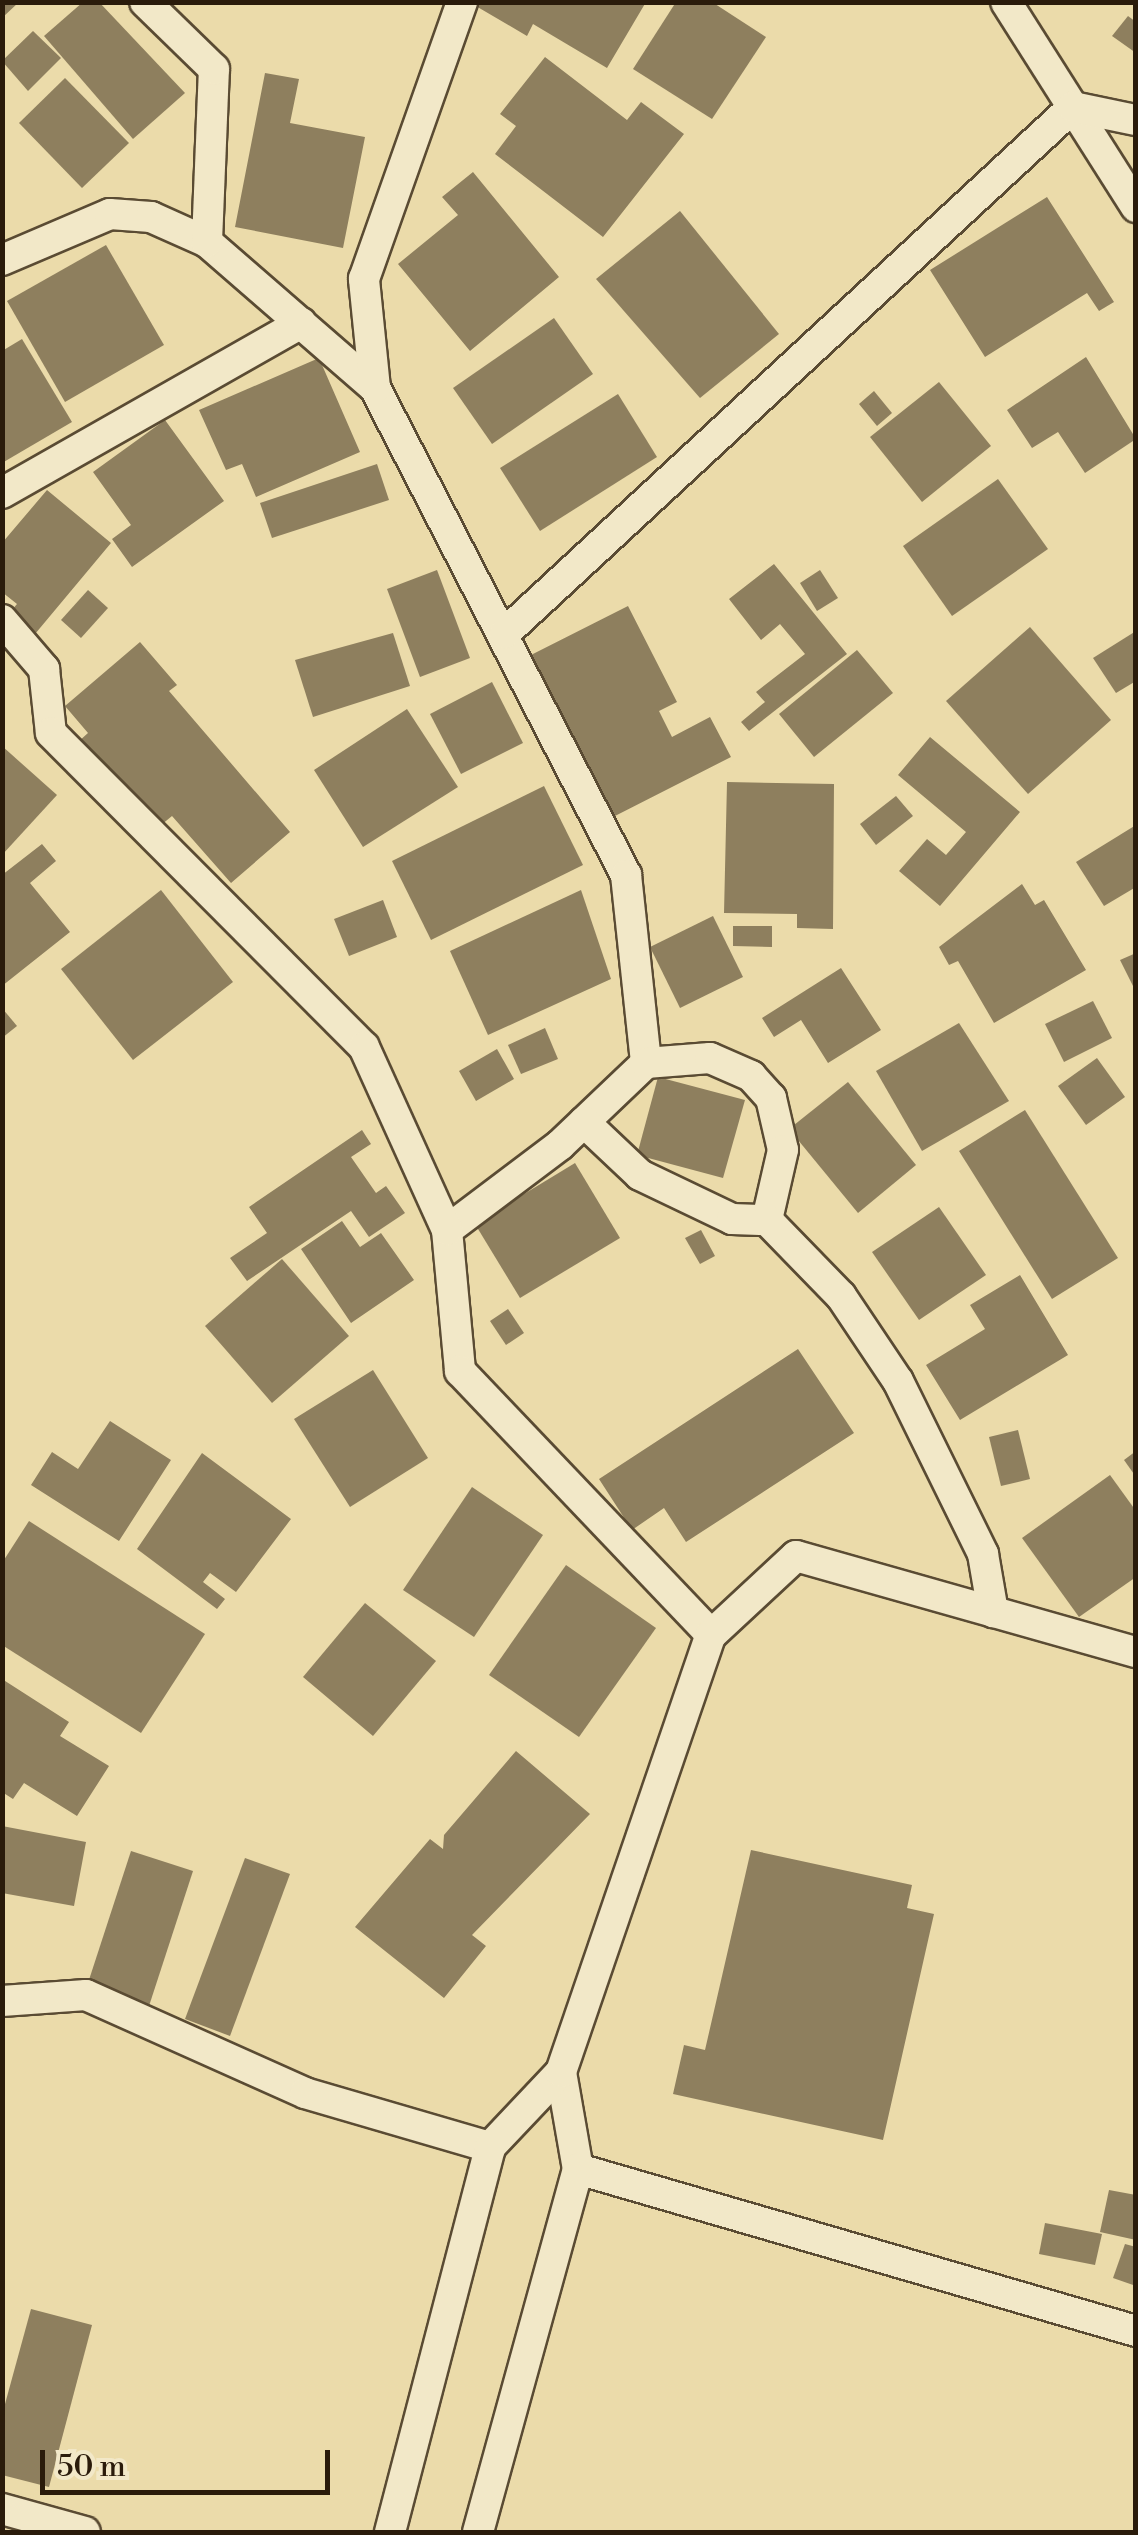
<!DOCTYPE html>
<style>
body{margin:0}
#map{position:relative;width:1138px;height:2535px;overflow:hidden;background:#ebdbaa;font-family:"Libre Bodoni",serif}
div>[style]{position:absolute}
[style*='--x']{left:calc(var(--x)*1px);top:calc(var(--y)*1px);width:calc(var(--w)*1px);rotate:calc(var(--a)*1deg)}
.building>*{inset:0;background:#8e7f5e}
.roads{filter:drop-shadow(2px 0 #5a4b33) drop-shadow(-2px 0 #5a4b33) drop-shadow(0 2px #5a4b33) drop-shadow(0 -2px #5a4b33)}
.street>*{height:30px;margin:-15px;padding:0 15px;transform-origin:15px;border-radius:15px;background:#f2e8c8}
span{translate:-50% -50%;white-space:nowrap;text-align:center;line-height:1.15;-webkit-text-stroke:10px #f2e8c8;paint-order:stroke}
.frame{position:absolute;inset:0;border:5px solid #2a1b0b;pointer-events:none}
.scale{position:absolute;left:40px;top:2450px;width:290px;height:45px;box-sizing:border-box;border:5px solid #2a1b0b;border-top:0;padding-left:12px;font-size:30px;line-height:35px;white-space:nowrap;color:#2a1b0b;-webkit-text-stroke:8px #f2e8c8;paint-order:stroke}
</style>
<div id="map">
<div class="building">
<i style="clip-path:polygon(2px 2px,19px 2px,2px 18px)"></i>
<i style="clip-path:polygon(83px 2px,99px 2px,185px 93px,133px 139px,44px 36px)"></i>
<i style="clip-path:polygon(469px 2px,646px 2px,607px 68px,533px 24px,527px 36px)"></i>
<i style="clip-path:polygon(676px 2px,712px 2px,766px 37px,712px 119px,633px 69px)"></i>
<i style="clip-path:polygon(1128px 16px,1136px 22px,1136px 53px,1112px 36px)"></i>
<i style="clip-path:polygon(33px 31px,61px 58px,28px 91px,2px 61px)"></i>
<i style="clip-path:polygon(545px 57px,627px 120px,641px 102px,684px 134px,603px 237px,495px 154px,516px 126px,500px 114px)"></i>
<i style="clip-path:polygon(265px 73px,299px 79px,290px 123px,365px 137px,343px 248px,235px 227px)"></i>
<i style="clip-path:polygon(65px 78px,129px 143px,82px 188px,19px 123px)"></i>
<i style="clip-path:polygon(473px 172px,559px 277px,470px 351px,398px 264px,458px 215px,442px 197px)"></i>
<i style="clip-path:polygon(1047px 197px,1114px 302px,1099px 311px,1087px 293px,985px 357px,930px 270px)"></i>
<i style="clip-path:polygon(680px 211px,779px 334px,700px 398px,596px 279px)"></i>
<i style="clip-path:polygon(106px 245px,164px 345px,65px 402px,7px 301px)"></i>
<i style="clip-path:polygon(554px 318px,593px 374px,492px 444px,453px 388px)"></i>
<i style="clip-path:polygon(22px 339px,72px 422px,2px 463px,2px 351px)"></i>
<i style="clip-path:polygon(1086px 357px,1136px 439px,1085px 473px,1058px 432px,1032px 448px,1007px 410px)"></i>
<i style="clip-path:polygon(319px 358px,360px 452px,256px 497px,242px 464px,226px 470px,199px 410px)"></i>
<i style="clip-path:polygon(939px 382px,991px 446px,922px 502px,870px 437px)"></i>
<i style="clip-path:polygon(874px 391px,892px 413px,877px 426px,859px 404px)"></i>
<i style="clip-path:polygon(618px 394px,657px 457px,540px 531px,500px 468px)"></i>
<i style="clip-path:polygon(165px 420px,224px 501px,132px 567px,112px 539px,131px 525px,93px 472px)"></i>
<i style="clip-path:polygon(377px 464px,389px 500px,272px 538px,260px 503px)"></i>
<i style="clip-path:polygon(998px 479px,1048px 549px,952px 616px,903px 546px)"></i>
<i style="clip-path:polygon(47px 490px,111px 543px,30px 640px,4px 619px,17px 604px,2px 592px,2px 543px)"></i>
<i style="clip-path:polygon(774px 564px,847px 654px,749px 731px,741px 722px,765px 702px,756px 692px,805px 654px,780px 624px,761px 640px,729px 599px)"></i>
<i style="clip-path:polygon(437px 570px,470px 658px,420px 677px,387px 589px)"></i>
<i style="clip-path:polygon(820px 570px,838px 598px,817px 611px,800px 583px)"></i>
<i style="clip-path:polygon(88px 590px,108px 608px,81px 638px,61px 620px)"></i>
<i style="clip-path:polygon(628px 606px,677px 702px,659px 711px,672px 737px,710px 717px,731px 757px,613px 817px,527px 657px)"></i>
<i style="clip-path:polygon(1030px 627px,1111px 720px,1028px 794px,946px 701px)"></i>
<i style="clip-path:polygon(1136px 631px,1136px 681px,1116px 693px,1093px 658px)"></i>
<i style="clip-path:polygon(393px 633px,410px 686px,313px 717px,295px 660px)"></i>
<i style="clip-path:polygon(140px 642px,177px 685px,169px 691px,290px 832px,231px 883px,172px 816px,155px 830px,78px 742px,88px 733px,65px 706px)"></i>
<i style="clip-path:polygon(857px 650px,893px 693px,814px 757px,779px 714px)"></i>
<i style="clip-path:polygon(492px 682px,523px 743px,461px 774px,430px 714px)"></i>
<i style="clip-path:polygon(407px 709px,458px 787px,363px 847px,314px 770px)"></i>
<i style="clip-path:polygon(930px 737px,1020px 812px,940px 906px,899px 871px,927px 839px,946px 855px,966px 832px,898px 775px)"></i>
<i style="clip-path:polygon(2px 746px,57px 795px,2px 855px)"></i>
<i style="clip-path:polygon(727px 782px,834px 784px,833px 929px,797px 928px,797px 914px,724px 913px)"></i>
<i style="clip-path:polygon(544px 786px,583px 865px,431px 940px,392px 861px)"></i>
<i style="clip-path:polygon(896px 796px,913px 816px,876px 845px,860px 824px)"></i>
<i style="clip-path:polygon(1136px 825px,1136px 887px,1104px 906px,1076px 862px)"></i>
<i style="clip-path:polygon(42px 844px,56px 861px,30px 883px,70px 932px,2px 986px,2px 875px)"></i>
<i style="clip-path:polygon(1022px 884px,1035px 905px,1044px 900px,1086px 970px,994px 1023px,958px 961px,949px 965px,939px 947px)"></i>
<i style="clip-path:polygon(161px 890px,233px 982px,133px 1060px,61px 969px)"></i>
<i style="clip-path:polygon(581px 890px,611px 979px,488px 1035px,450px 951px)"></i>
<i style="clip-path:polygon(383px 900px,397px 937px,349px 956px,334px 919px)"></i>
<i style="clip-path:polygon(713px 916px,743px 977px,680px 1008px,650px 947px)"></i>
<i style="clip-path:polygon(733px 926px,772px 926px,772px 947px,733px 946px)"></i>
<i style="clip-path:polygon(1136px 953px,1136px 992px,1120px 960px)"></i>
<i style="clip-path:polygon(841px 968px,881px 1030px,828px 1063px,801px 1020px,774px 1037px,762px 1018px)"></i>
<i style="clip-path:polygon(1093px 1001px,1112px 1038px,1064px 1062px,1045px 1024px)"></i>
<i style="clip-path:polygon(2px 1008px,17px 1026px,2px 1038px)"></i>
<i style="clip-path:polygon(959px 1023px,1009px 1101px,922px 1151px,876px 1071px)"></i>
<i style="clip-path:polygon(545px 1028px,558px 1059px,521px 1074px,508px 1045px)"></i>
<i style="clip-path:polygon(497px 1049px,514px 1079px,476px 1101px,459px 1071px)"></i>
<i style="clip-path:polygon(1097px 1058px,1125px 1097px,1086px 1125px,1058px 1086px)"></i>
<i style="clip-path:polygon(658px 1077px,745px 1100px,723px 1178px,637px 1155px)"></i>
<i style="clip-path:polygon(848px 1082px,916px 1165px,858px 1213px,789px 1129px)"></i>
<i style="clip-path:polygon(1025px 1110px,1118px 1258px,1052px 1299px,959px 1151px)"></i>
<i style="clip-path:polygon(362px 1130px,371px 1144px,351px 1157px,376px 1193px,386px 1186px,405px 1213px,369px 1237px,351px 1211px,247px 1281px,230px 1258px,267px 1233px,249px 1207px)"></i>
<i style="clip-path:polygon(575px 1163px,620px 1238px,520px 1298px,475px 1224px)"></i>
<i style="clip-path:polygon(939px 1207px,986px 1275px,919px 1320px,872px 1252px)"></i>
<i style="clip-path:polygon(342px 1221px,360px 1247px,381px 1233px,414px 1280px,351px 1323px,301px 1249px)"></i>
<i style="clip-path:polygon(701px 1230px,715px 1256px,700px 1264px,685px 1238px)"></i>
<i style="clip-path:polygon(282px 1259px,349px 1336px,272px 1403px,205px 1326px)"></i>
<i style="clip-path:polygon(1020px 1275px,1068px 1355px,960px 1420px,926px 1365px,985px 1329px,970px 1305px)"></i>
<i style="clip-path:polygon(508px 1309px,524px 1333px,506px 1345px,490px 1321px)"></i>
<i style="clip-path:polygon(798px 1349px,854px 1433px,686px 1542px,664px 1508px,632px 1530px,599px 1479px)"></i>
<i style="clip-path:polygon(373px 1370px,428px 1458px,350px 1507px,294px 1419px)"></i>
<i style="clip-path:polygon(110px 1421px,171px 1460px,119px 1541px,31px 1485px,52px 1452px,78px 1469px)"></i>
<i style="clip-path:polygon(1018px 1430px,1030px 1479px,1001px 1486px,989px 1437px)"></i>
<i style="clip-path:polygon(1136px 1451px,1136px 1477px,1124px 1460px)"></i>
<i style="clip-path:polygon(202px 1453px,291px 1519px,236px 1592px,210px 1573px,203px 1582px,225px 1599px,217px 1609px,137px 1549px)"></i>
<i style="clip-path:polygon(1110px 1475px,1136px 1511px,1136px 1577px,1079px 1617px,1022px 1538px)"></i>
<i style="clip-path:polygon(472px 1487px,543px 1535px,474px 1637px,403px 1590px)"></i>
<i style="clip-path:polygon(29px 1521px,205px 1634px,141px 1733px,2px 1645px,2px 1563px)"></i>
<i style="clip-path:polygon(566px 1565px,656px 1628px,579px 1737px,489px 1675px)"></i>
<i style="clip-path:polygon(365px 1603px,436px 1661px,373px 1736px,303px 1677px)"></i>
<i style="clip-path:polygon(2px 1679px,69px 1722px,60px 1736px,109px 1766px,77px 1816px,24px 1783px,13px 1799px,2px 1792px)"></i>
<i style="clip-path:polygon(516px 1751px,590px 1814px,472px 1935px,486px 1946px,444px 1998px,355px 1927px,430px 1839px,443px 1849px,444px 1835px)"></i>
<i style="clip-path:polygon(2px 1826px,86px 1842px,74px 1906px,2px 1893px)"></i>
<i style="clip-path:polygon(751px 1850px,912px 1885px,907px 1908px,934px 1914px,883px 2140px,673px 2094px,684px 2045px,705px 2050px)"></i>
<i style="clip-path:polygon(131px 1851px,193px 1871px,149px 2006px,87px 1986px)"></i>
<i style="clip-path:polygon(245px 1858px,290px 1874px,230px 2036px,185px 2019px)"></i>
<i style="clip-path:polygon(1109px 2190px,1136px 2195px,1136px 2240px,1100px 2232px)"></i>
<i style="clip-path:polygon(1045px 2223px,1102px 2234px,1095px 2265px,1039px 2254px)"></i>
<i style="clip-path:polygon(1125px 2244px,1136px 2247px,1136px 2286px,1113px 2278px)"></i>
<i style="clip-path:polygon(31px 2309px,92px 2325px,49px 2487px,2px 2475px,2px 2415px)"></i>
</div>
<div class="roads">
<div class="street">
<i style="--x:1006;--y:2;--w:243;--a:57.6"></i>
<i style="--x:207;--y:242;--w:223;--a:41"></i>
<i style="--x:375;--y:388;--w:548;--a:62.73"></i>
<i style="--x:626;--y:875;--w:189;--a:83.9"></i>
<i style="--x:646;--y:1063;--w:119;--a:136.4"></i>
<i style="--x:560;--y:1145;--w:141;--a:143"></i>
<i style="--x:447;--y:1230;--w:142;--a:84.7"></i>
<i style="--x:460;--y:1371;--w:364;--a:46.4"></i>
<i style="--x:2;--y:260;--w:117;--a:-23.1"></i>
<i style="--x:110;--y:214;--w:41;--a:4.2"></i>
<i style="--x:151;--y:217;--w:61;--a:24.1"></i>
<i style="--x:207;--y:242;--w:173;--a:-87.7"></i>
<i style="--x:214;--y:69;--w:96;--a:-135.8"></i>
<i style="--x:375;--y:388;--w:110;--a:-95.8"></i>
<i style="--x:364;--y:279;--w:294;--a:-70.5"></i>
<i style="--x:2;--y:493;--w:344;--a:-29.6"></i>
<i style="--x:2;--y:620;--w:65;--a:49.4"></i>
<i style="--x:44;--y:669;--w:64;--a:83.8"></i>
<i style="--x:51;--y:733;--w:443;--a:45.1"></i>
<i style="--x:364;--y:1047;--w:201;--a:65.6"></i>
<i style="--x:505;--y:633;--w:774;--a:-42.8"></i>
<i style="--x:1073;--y:107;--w:64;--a:11.7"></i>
<i style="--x:646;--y:1063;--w:64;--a:-4.5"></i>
<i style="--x:710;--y:1058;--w:45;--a:23.7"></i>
<i style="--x:751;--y:1076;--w:30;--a:48"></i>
<i style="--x:771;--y:1098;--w:53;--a:77"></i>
<i style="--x:783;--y:1150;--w:72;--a:102.9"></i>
<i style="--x:584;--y:1122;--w:77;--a:43.4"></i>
<i style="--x:640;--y:1175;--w:102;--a:25.6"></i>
<i style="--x:732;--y:1219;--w:35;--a:2"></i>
<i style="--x:767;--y:1220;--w:106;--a:45.8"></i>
<i style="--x:841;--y:1296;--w:102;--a:56.2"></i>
<i style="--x:898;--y:1381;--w:193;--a:63.8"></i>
<i style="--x:983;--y:1554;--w:59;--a:80.2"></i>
<i style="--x:2;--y:2001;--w:84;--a:-4.1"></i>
<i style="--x:86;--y:1995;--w:240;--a:24.1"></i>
<i style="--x:305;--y:2093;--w:193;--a:16.3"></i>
<i style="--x:561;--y:2072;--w:98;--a:80.1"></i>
<i style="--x:578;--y:2169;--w:581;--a:16.19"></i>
<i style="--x:2;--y:2509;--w:86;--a:15.5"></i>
<i style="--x:390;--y:2532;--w:398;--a:-75.4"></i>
<i style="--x:490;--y:2147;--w:103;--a:-46.6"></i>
<i style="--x:561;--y:2072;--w:462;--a:-71.1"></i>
<i style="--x:711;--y:1635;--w:116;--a:-42.9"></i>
<i style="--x:796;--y:1556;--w:353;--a:15.8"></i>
<i style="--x:478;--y:2532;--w:377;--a:-74.6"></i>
</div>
</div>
<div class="frame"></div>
<div class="scale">50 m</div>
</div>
